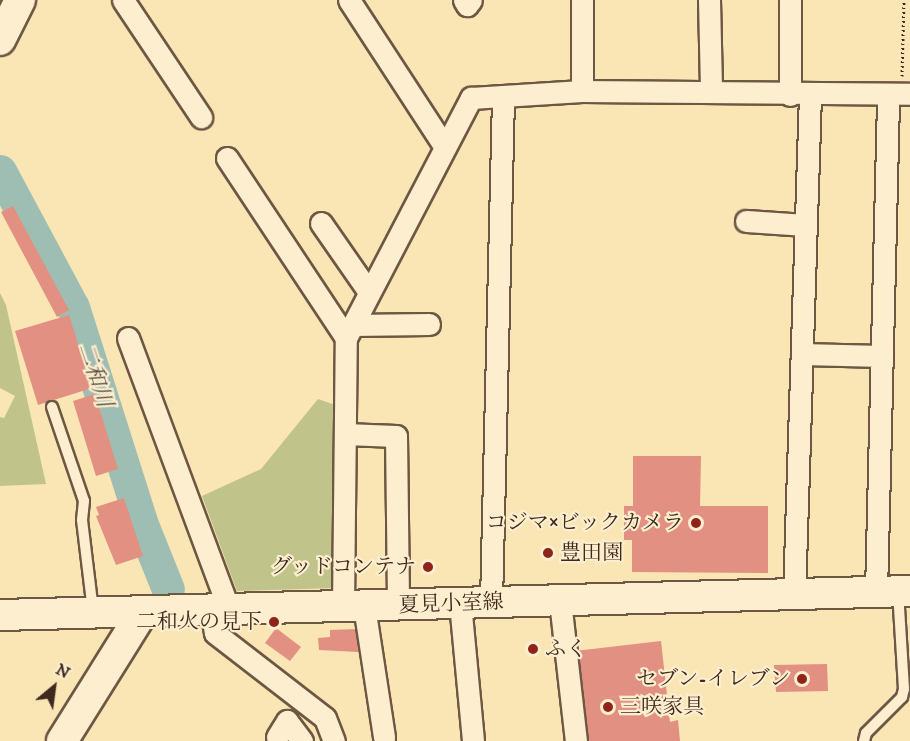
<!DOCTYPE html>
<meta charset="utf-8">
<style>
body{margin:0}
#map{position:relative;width:910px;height:741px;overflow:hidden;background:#fae5b4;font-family:"IM FELL DW Pica","Noto Serif JP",serif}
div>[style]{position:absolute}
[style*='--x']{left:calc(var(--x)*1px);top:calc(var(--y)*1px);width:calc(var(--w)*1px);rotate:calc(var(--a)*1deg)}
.green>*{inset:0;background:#c0c48b}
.river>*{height:33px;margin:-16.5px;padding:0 16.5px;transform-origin:16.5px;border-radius:16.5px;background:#9fbeb3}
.building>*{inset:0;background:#e19081}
.path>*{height:3px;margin-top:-1.5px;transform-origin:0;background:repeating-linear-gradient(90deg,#3f281d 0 1.5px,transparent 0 4.5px)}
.roads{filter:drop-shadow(2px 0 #6e5743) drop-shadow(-2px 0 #6e5743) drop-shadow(0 2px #6e5743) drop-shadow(0 -2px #6e5743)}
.lane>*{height:10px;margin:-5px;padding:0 5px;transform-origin:5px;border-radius:5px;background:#fceece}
.street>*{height:21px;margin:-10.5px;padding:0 10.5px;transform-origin:10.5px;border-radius:10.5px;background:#fceece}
.secondary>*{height:30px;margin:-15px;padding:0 15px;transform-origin:15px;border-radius:15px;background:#fceece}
.dots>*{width:16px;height:16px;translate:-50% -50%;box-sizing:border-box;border:3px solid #fceece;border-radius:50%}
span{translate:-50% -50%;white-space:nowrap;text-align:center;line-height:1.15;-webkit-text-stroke:4.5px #fceece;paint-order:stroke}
.poi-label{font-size:21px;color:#3f281d}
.right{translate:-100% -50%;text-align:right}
.left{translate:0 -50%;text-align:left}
.street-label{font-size:21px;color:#3f281d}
.water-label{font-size:22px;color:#574e42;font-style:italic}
.north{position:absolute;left:24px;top:657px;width:60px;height:60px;-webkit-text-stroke:4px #fceece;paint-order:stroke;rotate:29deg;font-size:16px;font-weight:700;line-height:24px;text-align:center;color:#3f281d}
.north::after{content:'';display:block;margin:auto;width:21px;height:27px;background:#3f281d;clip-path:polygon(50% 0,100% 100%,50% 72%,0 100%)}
</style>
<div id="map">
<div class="green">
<i style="clip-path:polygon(0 293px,6px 305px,46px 484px,0 486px,0 417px,4px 418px,15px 396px,0 388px)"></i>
<i style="clip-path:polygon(318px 399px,338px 406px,337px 588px,237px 591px,202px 496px,261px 469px)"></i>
</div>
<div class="river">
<i style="--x:0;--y:171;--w:154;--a:61.8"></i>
<i style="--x:73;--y:307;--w:225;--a:72.4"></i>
<i style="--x:141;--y:522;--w:72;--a:68.1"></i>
</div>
<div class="building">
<i style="clip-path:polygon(13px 206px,69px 310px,57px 317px,1px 212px)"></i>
<i style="clip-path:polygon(69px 315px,92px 388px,38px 405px,15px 331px)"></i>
<i style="clip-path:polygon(95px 394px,118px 469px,96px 476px,73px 401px)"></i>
<i style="clip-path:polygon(633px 456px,701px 456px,700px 506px,768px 506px,768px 573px,632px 572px,632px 540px,624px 540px,624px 506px,633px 506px)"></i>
<i style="clip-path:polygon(124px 498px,143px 556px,116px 565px,96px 516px,99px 515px,96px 507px)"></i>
<i style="clip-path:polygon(276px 628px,301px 647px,290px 661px,265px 643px)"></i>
<i style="clip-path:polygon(357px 629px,358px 652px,319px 650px,318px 638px,330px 637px,330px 630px)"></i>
<i style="clip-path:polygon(661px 641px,670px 722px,678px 720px,680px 741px,585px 741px,575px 651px)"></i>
<i style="clip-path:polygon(827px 664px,828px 691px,776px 692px,774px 665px)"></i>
</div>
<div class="path">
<i style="--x:902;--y:76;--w:76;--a:-88.5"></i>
</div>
<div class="roads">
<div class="lane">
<i style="--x:52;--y:407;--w:99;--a:71.2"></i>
<i style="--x:84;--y:501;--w:19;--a:96"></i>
<i style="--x:82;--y:520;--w:92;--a:83.1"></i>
<i style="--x:864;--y:741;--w:8;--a:-76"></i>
<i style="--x:866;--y:733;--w:51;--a:-45"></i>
<i style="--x:902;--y:697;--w:8;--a:-76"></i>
<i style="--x:904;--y:689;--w:97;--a:-93.5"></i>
</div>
<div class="street">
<i style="--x:123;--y:0;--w:141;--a:56.3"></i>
<i style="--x:349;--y:0;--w:174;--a:56.9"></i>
<i style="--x:464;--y:0;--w:6;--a:59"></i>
<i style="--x:467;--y:5;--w:6;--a:-51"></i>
<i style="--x:709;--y:0;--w:91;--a:88.7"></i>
<i style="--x:582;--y:91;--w:91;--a:-90"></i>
<i style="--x:790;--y:95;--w:95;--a:-90"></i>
<i style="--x:227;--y:158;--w:216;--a:56.5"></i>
<i style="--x:746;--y:221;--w:60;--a:3.8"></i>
<i style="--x:321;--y:223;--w:84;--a:55.2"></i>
<i style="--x:352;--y:325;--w:77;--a:-0.7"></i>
<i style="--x:128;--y:338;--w:290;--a:69.6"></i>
<i style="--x:802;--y:354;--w:80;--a:1.4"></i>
<i style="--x:345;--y:434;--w:51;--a:2.2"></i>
<i style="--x:396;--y:436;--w:169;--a:89.3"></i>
<i style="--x:876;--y:592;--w:496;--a:-88.6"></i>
<i style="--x:794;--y:595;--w:500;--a:-88.17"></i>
<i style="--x:560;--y:601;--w:141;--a:83.5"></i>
<i style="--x:491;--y:602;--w:506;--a:-88.64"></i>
<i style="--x:460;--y:603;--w:139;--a:84.6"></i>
<i style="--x:364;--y:606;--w:133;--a:81.3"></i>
<i style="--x:343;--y:607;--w:269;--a:-89.4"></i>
<i style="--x:346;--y:338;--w:271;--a:-62.5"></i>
<i style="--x:471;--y:98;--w:111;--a:-3.6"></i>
<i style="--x:582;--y:91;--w:328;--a:0.5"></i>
<i style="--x:211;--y:610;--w:23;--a:80"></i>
<i style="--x:215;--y:633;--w:139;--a:37.7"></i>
<i style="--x:325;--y:718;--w:25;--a:69"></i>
<i style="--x:277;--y:737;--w:19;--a:-58"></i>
<i style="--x:287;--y:721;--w:25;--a:53"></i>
</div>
<div class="secondary">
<i style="--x:0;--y:40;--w:45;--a:-63.4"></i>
<i style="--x:0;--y:615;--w:910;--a:-1.51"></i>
<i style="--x:62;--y:741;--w:151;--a:-58"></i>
</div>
</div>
<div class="dots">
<i style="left:696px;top:523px;background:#8f2418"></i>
<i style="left:548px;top:553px;background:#8f2418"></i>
<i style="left:428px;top:567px;background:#8f2418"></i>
<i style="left:274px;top:622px;background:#8f2418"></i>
<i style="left:533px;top:649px;background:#8f2418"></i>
<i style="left:802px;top:679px;background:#8f2418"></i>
<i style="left:608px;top:707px;background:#8f2418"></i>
</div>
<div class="poi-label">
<span class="right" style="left:684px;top:523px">コジマ×ビックカメラ</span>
<span class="left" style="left:560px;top:553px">豊田園</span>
<span class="right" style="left:416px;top:567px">グッドコンテナ</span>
<span class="right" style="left:262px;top:622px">二和火の見下</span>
<span class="left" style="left:545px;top:649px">ふく</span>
<span class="right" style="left:790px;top:679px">セブン-イレブン</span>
<span class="left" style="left:620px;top:707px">三咲家具</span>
</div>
<div class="street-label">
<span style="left:451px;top:604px;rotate:-2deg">夏見小室線</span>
</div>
<div class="water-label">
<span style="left:95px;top:375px;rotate:72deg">二和川</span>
</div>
<div class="north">N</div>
</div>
